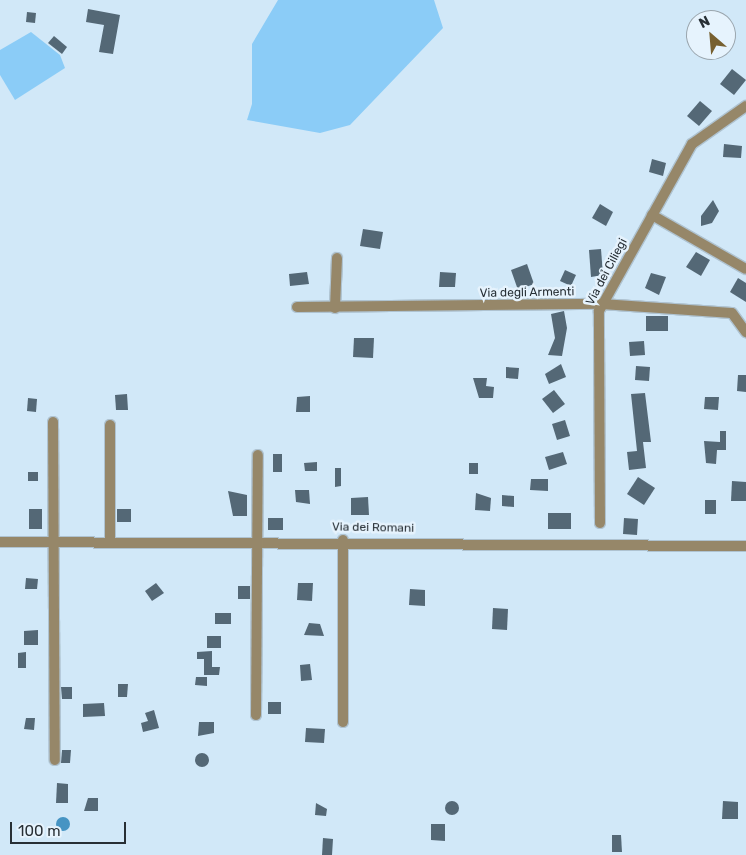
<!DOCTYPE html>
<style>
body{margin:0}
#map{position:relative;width:746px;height:855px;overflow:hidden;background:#d1e8f8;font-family:Rubik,sans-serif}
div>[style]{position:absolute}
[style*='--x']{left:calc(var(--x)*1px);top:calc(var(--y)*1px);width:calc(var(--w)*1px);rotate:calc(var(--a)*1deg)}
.green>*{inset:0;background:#8bccf7}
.water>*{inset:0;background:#4694c3}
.round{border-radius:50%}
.building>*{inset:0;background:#546876}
.roads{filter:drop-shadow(1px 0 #afc3d1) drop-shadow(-1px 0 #afc3d1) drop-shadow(0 1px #afc3d1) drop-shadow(0 -1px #afc3d1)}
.minor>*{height:10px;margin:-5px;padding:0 5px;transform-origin:5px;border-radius:5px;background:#968769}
span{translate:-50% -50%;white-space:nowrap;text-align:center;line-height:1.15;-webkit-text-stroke:5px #e6f3fd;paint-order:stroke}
.street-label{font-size:12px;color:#272f35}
.north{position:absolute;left:686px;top:10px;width:50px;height:50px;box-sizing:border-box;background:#e6f3fd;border:1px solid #9aa5ad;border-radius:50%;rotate:333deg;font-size:14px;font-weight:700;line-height:20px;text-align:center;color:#272f35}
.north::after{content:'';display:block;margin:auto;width:18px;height:22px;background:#776030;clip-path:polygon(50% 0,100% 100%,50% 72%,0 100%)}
.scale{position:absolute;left:10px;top:822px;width:116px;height:22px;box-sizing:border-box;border:2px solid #272f35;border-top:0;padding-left:6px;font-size:15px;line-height:18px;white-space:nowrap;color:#272f35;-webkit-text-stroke:4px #e6f3fd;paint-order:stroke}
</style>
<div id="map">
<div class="green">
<i style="clip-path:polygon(278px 0,434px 0,443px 28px,350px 125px,320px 133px,247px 120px,252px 104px,252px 44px)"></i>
<i style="clip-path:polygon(31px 32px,60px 55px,65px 68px,15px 100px,0 75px,0 50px)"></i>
</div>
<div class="water">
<i class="round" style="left:56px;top:817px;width:14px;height:14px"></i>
</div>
<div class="building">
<i style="clip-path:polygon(88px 9px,120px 15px,113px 54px,99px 52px,104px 25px,86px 22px)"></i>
<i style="clip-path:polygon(27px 12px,36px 13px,35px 23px,26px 22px)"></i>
<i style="clip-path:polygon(54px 36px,67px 47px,62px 54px,48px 43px)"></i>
<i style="clip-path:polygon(732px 69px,746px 80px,734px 95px,720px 84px)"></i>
<i style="clip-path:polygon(700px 101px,712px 111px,699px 126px,687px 116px)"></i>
<i style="clip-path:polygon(724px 144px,742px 146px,741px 158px,723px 157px)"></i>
<i style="clip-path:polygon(652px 159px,666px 163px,663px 176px,649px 172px)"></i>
<i style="clip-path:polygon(713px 200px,719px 211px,712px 223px,701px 226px,701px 216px)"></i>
<i style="clip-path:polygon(600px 204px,613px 212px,606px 226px,592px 218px)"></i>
<i style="clip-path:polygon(363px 229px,383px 232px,380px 249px,360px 246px)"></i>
<i style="clip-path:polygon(601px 249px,603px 275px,591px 277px,589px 250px)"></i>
<i style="clip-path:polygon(696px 252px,710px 260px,701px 276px,686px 267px)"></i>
<i style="clip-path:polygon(527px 264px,534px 284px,518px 290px,511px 270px)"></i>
<i style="clip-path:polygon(565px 270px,576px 275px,571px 286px,560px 281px)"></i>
<i style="clip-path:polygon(307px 272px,309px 284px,290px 286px,289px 274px)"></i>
<i style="clip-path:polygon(440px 272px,456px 273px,455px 287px,439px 287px)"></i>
<i style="clip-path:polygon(651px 273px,666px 277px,659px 295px,645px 288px)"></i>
<i style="clip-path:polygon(738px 278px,746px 283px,746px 302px,730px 292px)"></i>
<i style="clip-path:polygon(564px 311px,567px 328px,562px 356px,548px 355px,555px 338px,551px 314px)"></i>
<i style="clip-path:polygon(646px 316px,668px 316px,668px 331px,646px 331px)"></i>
<i style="clip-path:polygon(354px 338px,374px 338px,373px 358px,353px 357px)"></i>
<i style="clip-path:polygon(644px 341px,645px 355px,630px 356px,629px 342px)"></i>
<i style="clip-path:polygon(561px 364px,566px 377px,549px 384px,545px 374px)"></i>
<i style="clip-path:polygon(636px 366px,650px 367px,649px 381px,635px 380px)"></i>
<i style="clip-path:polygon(506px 367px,519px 368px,518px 379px,506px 378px)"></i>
<i style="clip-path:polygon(738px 375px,746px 375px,746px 392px,737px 391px)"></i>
<i style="clip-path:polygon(473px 378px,487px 378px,486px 386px,494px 387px,493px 398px,479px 398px)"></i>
<i style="clip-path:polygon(554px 390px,565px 404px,553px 413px,542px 399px)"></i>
<i style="clip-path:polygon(645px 393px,651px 442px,643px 442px,646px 468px,629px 470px,627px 452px,637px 451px,631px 394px)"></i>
<i style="clip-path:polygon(127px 394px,128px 410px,116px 410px,115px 395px)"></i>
<i style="clip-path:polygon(310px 396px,310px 412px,296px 412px,297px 397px)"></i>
<i style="clip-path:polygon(705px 397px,719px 397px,718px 410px,704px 409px)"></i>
<i style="clip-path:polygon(28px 398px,37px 399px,36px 412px,27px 411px)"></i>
<i style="clip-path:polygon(565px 420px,570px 436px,557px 440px,552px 424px)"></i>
<i style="clip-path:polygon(720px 431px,726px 431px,726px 450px,717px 450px,716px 464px,706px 463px,704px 441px,720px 442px)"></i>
<i style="clip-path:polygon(563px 452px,567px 464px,549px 470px,545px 457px)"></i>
<i style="clip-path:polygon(273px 454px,282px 454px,282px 472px,273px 472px)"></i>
<i style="clip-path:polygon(317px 462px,317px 471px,305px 471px,304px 463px)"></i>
<i style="clip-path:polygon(469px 463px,478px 463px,478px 474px,469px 474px)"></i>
<i style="clip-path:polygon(335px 468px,341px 468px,341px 486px,335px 487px)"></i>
<i style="clip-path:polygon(28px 472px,38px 472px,38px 481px,28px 481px)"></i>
<i style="clip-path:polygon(638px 477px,655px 488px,644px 505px,627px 494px)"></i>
<i style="clip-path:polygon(531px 479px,548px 479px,548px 491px,530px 490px)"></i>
<i style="clip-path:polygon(732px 481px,746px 482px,746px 501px,731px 501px)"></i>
<i style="clip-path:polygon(295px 490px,309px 490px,310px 504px,296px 502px)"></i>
<i style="clip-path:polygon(228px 491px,247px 495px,247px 516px,233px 516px)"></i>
<i style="clip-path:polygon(476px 493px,491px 498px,490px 511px,475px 510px)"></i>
<i style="clip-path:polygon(502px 495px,514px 496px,514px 507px,502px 506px)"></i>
<i style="clip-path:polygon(368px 497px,369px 515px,351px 515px,351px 498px)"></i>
<i style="clip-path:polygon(705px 500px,716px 500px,716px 514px,705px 514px)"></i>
<i style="clip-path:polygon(29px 509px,42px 509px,42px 529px,29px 529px)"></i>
<i style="clip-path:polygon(117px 509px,131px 509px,131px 522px,117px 522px)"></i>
<i style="clip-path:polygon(548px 513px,571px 513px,571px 529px,548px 529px)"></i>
<i style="clip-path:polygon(268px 518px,283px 518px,283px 530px,268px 530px)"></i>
<i style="clip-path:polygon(624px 518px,638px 519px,637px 535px,623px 534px)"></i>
<i style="clip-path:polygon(26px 578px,38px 579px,37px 589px,25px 589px)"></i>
<i style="clip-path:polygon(156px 583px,164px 593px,152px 601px,145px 591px)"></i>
<i style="clip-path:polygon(298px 583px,313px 583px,312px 601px,297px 600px)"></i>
<i style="clip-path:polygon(238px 586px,250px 586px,250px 599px,238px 599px)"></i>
<i style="clip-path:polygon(410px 589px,425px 590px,425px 606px,409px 605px)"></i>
<i style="clip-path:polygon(493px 608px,508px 609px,507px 630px,492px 629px)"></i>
<i style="clip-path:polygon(215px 613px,231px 613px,231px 624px,215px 624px)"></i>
<i style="clip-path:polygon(309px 623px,320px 624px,324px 636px,304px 635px)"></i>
<i style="clip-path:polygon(38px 630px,38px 645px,24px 645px,24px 631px)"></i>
<i style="clip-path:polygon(207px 636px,221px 636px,221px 648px,207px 648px)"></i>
<i style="clip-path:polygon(212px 651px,212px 667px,220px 667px,219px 675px,204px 675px,204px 659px,197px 659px,197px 652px)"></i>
<i style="clip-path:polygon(26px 652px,26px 668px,18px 668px,18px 653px)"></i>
<i style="clip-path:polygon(310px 664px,312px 680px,301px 681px,300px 665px)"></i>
<i style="clip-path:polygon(196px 677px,207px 677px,207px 686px,195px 685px)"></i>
<i style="clip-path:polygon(118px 684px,128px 684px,127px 697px,118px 697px)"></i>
<i style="clip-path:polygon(61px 687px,72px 687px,72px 699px,62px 699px)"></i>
<i style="clip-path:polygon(268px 702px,281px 702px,281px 714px,268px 714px)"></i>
<i style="clip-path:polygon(104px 703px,105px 716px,83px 717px,83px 704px)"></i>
<i style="clip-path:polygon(154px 710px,159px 728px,143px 732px,141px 723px,148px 721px,145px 713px)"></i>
<i style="clip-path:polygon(26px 718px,35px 718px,34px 730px,24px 729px)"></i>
<i style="clip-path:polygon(199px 722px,214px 722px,214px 733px,198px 736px)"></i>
<i style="clip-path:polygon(306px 728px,325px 729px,324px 743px,305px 742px)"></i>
<i style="clip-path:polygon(62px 750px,71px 750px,70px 763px,61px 763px)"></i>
<i class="round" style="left:195px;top:753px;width:14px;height:14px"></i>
<i style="clip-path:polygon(57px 783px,68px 784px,68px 803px,56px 803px)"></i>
<i style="clip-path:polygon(88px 798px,98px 798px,98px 811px,84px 811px)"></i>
<i style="clip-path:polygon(723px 801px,738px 802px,738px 819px,722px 819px)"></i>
<i class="round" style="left:445px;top:801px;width:14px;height:14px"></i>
<i style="clip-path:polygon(316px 803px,327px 809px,326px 816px,315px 815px)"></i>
<i style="clip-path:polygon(431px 824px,445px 824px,445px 841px,431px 840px)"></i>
<i style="clip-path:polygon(612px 835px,621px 835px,622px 852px,612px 852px)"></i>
<i style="clip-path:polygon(323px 838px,333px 839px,332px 855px,322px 855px)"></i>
</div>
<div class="roads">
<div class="minor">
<i style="--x:652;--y:215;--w:108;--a:29.9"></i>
<i style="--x:297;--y:307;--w:305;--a:-0.6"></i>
<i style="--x:602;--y:304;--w:130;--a:4"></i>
<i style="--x:732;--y:313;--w:24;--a:54"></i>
<i style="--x:335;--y:308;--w:50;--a:-87.7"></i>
<i style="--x:53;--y:422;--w:338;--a:89.7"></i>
<i style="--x:110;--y:425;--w:116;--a:90"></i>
<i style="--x:600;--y:523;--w:212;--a:-90.3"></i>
<i style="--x:599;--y:311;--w:191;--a:-60.9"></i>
<i style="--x:692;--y:144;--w:66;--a:-35.1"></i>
<i style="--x:0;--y:542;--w:746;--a:0.31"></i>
<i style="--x:256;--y:715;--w:260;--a:-89.6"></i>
<i style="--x:343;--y:722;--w:182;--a:-90"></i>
</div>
</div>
<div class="street-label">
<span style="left:607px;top:272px;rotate:-62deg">Via dei Ciliegi</span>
<span style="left:527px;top:293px;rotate:-1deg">Via degli Armenti</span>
<span style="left:373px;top:528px;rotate:1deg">Via dei Romani</span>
</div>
<div class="north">N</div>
<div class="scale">100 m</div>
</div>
